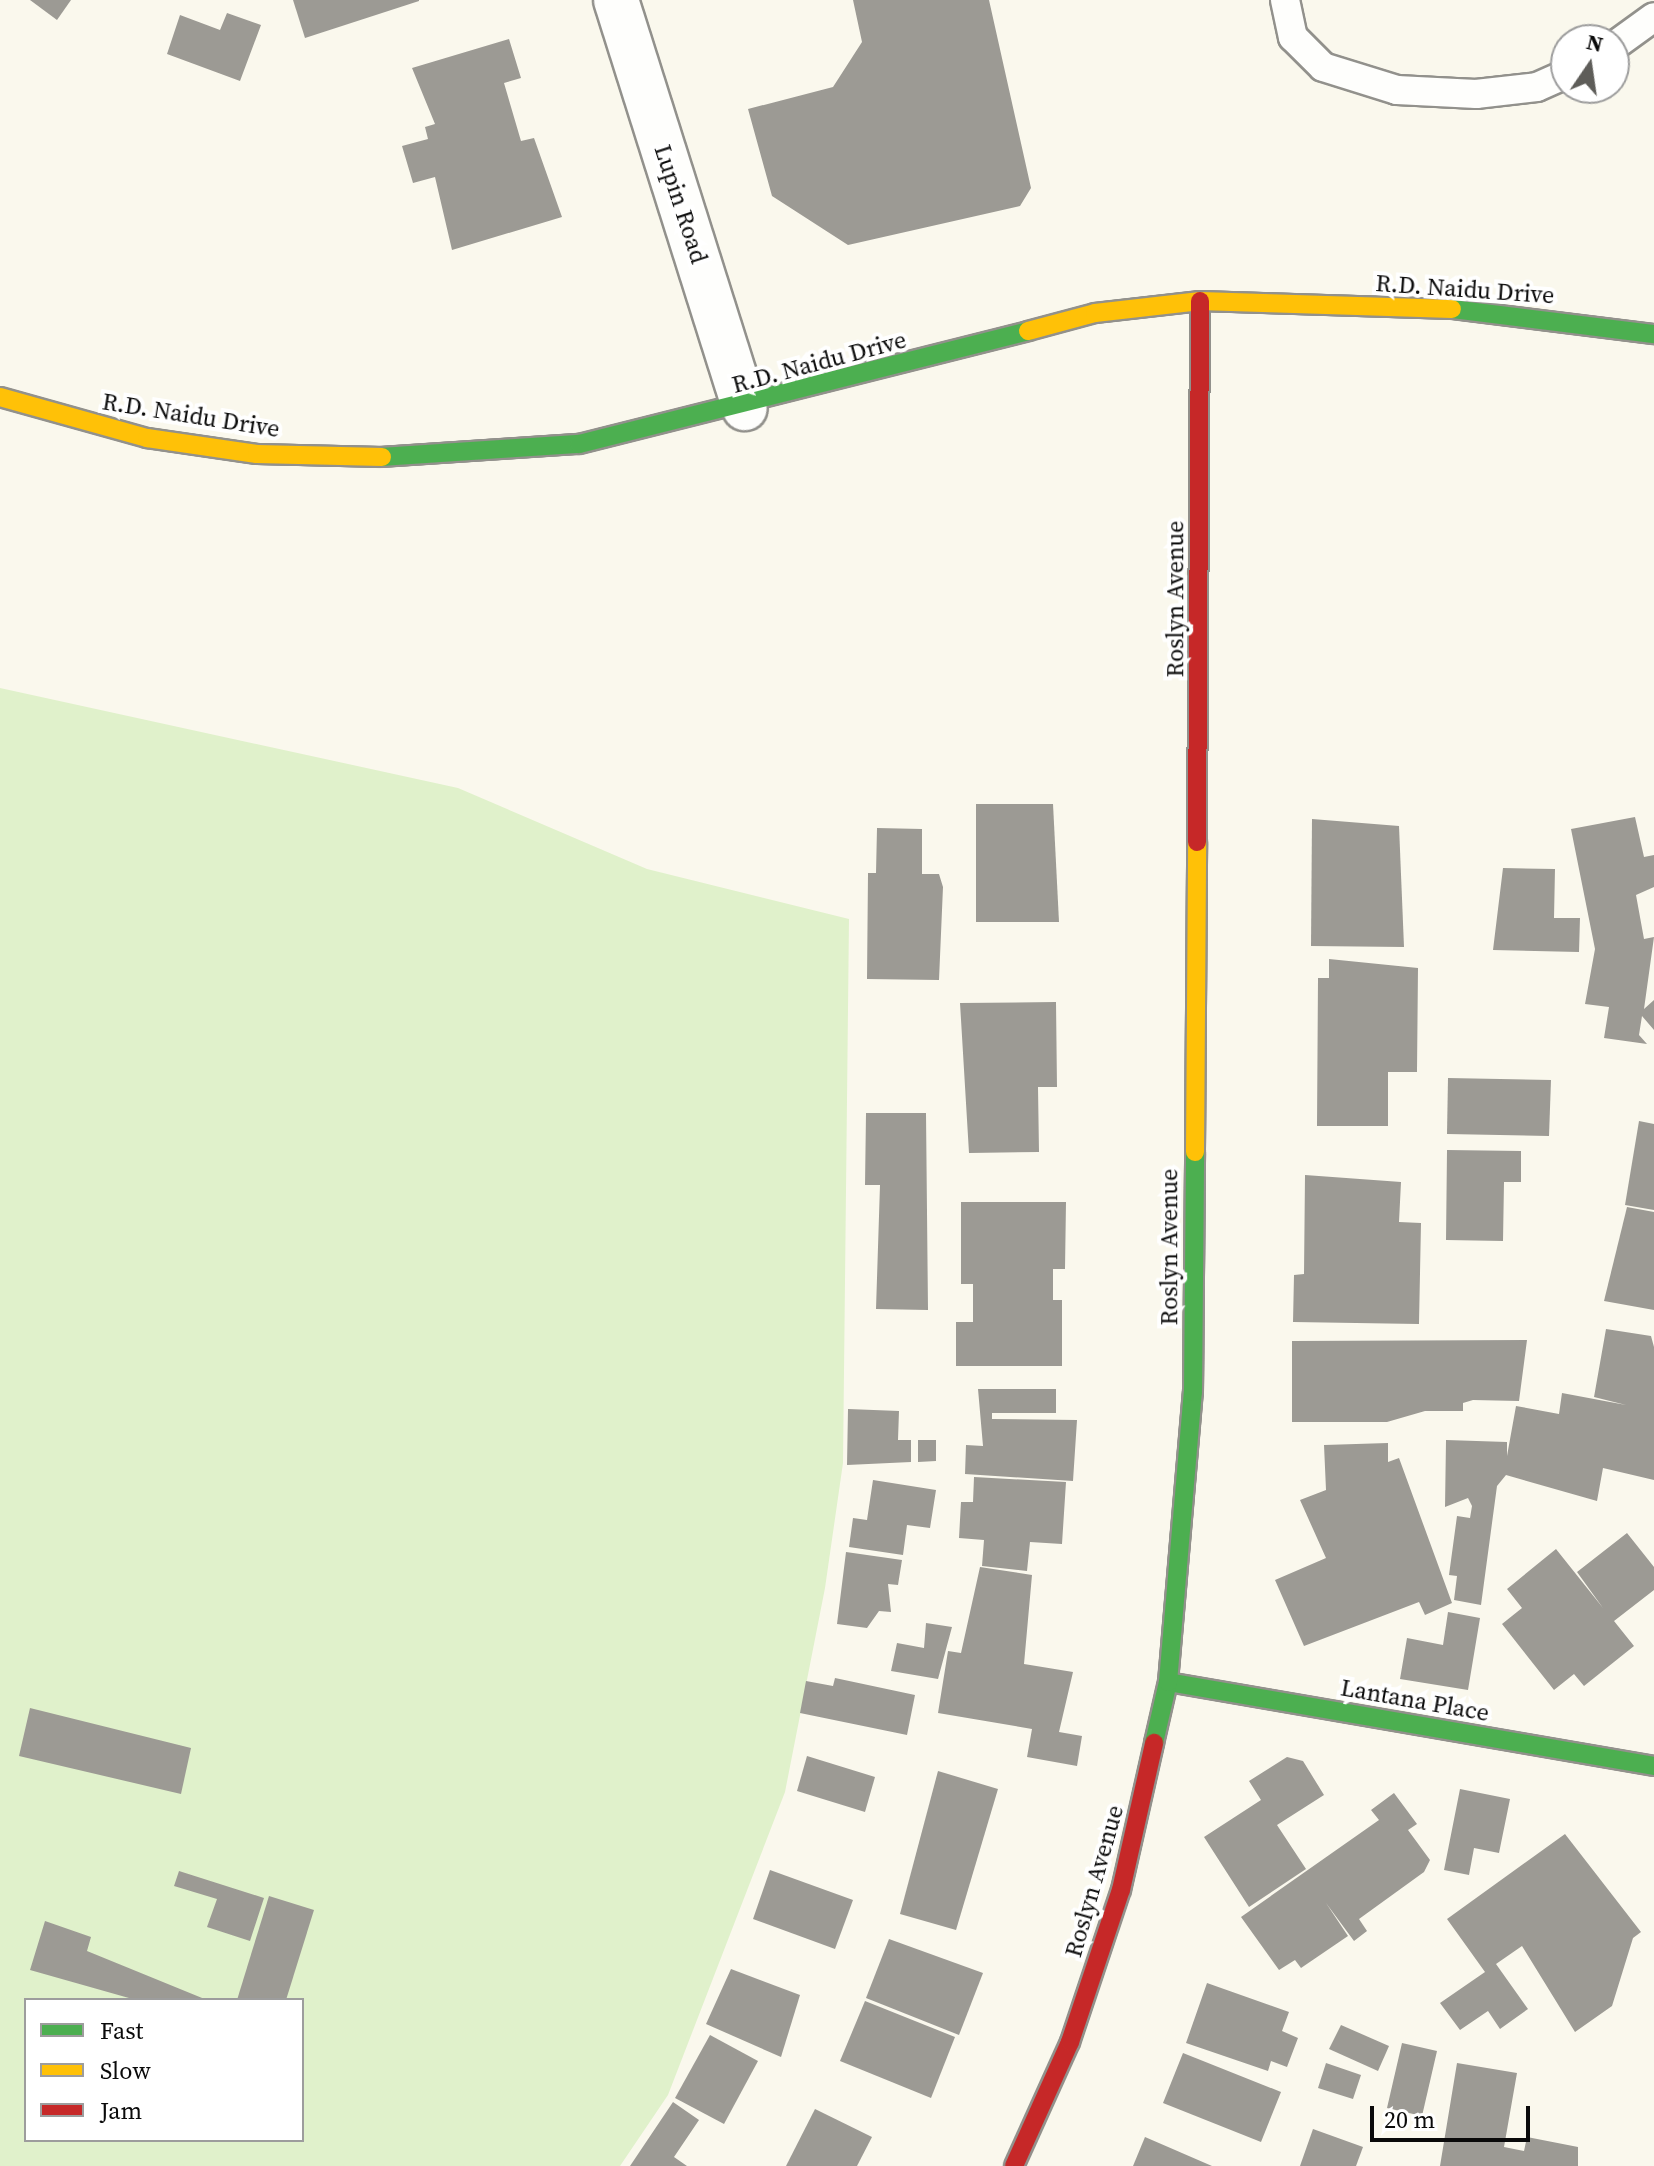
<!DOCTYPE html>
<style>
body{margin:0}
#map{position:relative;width:1654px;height:2166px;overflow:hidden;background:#faf8ed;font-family:"Source Serif 4",serif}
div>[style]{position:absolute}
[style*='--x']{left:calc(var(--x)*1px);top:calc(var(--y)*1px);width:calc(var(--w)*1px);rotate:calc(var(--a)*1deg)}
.green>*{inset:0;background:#e0f1cb}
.building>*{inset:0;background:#9c9a94}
.roads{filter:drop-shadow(2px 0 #92918c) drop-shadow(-2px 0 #92918c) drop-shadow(0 2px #92918c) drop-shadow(0 -2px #92918c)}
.lane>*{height:28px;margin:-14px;padding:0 14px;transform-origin:14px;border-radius:14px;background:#fefefc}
.street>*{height:44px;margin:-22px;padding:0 22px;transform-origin:22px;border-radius:22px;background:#fefefc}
.fast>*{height:18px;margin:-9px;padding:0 9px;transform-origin:9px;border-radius:9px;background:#4caf50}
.slow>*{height:18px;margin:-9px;padding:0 9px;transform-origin:9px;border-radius:9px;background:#ffc107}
.jam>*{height:18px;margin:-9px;padding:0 9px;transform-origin:9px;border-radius:9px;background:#c62828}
span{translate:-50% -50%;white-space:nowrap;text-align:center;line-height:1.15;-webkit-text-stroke:8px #fff;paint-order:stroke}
.street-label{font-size:24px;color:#0a0a0a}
.legend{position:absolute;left:24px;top:1998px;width:280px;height:144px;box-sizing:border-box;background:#fff;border:2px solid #9d9d9d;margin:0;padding:10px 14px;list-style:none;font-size:24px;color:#0a0a0a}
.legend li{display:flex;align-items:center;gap:16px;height:40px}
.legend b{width:40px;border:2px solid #9d9d9d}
.north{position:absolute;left:1550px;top:24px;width:80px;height:80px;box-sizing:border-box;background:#fff;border:2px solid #9d9d9d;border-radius:50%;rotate:13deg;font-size:22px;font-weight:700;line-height:32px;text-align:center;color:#0a0a0a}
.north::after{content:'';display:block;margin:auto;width:28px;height:36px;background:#5e5d59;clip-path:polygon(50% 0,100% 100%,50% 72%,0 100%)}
.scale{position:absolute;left:1370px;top:2106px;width:160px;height:36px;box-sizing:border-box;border:4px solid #0a0a0a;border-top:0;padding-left:10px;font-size:24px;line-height:28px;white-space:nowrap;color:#0a0a0a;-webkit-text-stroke:6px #fff;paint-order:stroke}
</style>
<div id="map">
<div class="green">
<i style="clip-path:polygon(evenodd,0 688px,458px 788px,647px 869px,849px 919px,843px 1463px,825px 1588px,785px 1792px,668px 2095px,620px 2166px,0 2166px,0 688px,26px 2000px,302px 2000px,302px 2140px,26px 2140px,26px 2000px)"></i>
</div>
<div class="building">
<i style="clip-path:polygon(30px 0,71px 0,57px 20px)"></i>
<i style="clip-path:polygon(293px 0,419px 0,419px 1px,305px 38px)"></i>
<i style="clip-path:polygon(853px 0,989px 0,1031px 188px,1020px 206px,848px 245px,772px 196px,748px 109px,833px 87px,862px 42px)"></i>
<i style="clip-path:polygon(227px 13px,261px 25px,240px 81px,167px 54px,180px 15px,220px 30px)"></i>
<i style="clip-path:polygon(509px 39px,521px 78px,504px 83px,521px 141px,534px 138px,562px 217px,452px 250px,435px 177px,413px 183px,402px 146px,428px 139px,425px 127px,435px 124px,412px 68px)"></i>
<i style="clip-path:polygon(976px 804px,1053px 804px,1059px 922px,976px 922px)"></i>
<i style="clip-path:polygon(1635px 817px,1644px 857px,1654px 855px,1654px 887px,1636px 895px,1644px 939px,1654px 937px,1644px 1009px,1654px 1000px,1654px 1030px,1642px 1016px,1639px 1035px,1647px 1044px,1604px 1038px,1609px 1007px,1585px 1004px,1595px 949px,1571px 829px)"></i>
<i style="clip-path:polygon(1312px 819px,1399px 826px,1404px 947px,1311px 946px)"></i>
<i style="clip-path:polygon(877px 828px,922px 829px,922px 874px,939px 874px,943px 887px,939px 980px,867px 979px,868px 873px,876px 873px)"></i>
<i style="clip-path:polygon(1503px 868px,1555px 869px,1554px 918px,1580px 918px,1579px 952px,1493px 950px)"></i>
<i style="clip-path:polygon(1329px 959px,1418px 968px,1417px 1072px,1388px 1072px,1388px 1126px,1317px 1126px,1318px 978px,1329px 978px)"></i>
<i style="clip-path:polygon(1056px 1002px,1057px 1087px,1038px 1087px,1039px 1152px,969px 1153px,960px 1003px)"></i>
<i style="clip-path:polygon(1448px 1078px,1551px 1080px,1549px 1136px,1447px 1134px)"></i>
<i style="clip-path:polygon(866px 1113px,926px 1113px,928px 1310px,876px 1309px,880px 1185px,865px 1185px)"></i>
<i style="clip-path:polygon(1639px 1121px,1654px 1124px,1654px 1210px,1625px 1205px)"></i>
<i style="clip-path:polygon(1447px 1150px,1521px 1151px,1521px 1182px,1504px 1182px,1503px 1241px,1446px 1240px)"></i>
<i style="clip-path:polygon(1305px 1175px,1401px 1182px,1399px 1222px,1421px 1223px,1419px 1324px,1293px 1322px,1294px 1275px,1304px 1274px)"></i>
<i style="clip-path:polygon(961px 1202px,1066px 1202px,1065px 1269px,1053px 1269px,1053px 1300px,1062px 1300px,1062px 1366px,956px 1366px,956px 1322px,973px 1322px,973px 1284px,961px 1284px)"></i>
<i style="clip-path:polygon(1627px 1207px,1654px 1212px,1654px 1310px,1604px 1301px)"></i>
<i style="clip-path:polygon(1606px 1329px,1651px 1336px,1654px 1347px,1654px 1480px,1603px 1468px,1597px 1501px,1506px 1475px,1497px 1486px,1481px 1605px,1454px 1600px,1457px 1576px,1449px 1575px,1457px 1516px,1470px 1518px,1472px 1506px,1468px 1498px,1445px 1507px,1446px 1440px,1507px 1442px,1507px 1456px,1516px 1406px,1559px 1414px,1562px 1393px,1626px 1405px,1594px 1397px)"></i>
<i style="clip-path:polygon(1527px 1340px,1519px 1401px,1473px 1400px,1463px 1403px,1463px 1411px,1425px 1411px,1387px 1422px,1292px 1422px,1292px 1341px)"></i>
<i style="clip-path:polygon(978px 1389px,1056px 1389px,1056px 1413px,992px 1413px,992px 1419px,1077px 1420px,1073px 1481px,965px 1474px,966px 1445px,983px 1446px)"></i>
<i style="clip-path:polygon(848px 1409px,899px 1411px,898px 1440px,911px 1440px,911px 1462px,847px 1465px)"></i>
<i style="clip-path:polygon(918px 1440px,936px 1440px,936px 1461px,918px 1462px)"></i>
<i style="clip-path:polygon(1388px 1443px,1388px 1462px,1399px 1458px,1452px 1603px,1425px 1615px,1419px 1602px,1304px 1646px,1275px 1580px,1326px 1558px,1300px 1500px,1326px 1490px,1324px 1445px)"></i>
<i style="clip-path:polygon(974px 1477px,1066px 1482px,1062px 1544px,1030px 1542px,1027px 1571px,982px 1566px,984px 1540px,959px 1538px,961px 1502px,973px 1502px)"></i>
<i style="clip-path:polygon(873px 1480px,936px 1490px,930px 1528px,907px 1525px,903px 1555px,849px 1547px,853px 1518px,867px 1520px)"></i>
<i style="clip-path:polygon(1627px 1533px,1654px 1567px,1654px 1590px,1614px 1621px,1634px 1646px,1584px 1686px,1574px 1674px,1554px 1690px,1502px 1624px,1522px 1608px,1507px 1589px,1556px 1549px,1603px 1608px,1577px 1572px)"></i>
<i style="clip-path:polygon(846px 1552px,902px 1560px,898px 1585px,888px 1584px,891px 1612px,879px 1611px,867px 1628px,837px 1624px)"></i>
<i style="clip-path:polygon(980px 1567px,1032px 1575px,1024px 1664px,1073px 1672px,1059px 1732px,1082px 1736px,1077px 1766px,1027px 1757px,1032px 1729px,938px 1713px,948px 1651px,961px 1653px)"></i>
<i style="clip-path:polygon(1448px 1612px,1480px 1618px,1468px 1690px,1400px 1679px,1407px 1638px,1443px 1645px)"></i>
<i style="clip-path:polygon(926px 1623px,952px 1627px,938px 1679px,891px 1671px,897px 1643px,924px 1648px)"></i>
<i style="clip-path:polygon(835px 1678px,915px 1695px,907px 1735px,800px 1713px,806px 1681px,833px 1686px)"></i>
<i style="clip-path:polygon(30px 1708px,191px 1748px,181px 1794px,19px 1756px)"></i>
<i style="clip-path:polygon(807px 1756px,875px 1777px,865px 1812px,797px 1791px)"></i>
<i style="clip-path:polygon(1287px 1757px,1303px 1761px,1324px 1795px,1277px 1825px,1306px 1869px,1249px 1907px,1204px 1837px,1261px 1800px,1249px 1781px)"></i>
<i style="clip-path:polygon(938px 1771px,998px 1789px,956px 1930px,900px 1914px)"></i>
<i style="clip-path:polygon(1460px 1789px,1510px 1799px,1499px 1853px,1474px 1848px,1469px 1875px,1444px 1870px)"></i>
<i style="clip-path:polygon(1394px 1793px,1417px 1824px,1408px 1830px,1430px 1860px,1424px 1872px,1359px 1919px,1367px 1931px,1354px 1941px,1326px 1903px,1348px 1936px,1301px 1968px,1295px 1960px,1279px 1970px,1241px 1917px,1379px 1820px,1371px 1810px)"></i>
<i style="clip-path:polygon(1565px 1834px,1641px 1932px,1633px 1938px,1612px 2006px,1575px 2032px,1522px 1946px,1496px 1964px,1528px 2009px,1500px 2029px,1488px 2011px,1460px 2030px,1440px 2003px,1485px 1972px,1447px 1919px)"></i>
<i style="clip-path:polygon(770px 1870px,853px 1900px,835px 1949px,753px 1919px)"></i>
<i style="clip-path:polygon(179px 1871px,264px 1898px,250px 1941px,207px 1927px,217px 1899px,174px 1886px)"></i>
<i style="clip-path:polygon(269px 1896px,314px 1910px,286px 2000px,237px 2000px)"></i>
<i style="clip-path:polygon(45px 1921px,91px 1937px,87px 1951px,207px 2000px,136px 2000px,30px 1970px)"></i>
<i style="clip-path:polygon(889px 1939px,983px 1973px,959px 2035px,866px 1998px)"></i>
<i style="clip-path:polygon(731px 1969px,800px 1995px,781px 2057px,706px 2024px)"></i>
<i style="clip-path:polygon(1207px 1983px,1289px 2012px,1282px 2031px,1298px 2038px,1287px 2067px,1271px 2061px,1268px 2071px,1186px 2043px)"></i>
<i style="clip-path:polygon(865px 2001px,955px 2037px,931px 2098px,840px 2061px)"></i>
<i style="clip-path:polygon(1341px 2025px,1389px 2046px,1378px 2071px,1329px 2049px)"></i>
<i style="clip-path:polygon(710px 2035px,758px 2061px,724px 2124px,675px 2098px)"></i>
<i style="clip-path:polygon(1402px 2043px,1437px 2051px,1422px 2116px,1387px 2108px)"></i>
<i style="clip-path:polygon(1183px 2053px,1281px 2092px,1261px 2142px,1163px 2103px)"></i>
<i style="clip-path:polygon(1326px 2063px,1361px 2075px,1353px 2099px,1318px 2088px)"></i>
<i style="clip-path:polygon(1457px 2063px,1517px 2073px,1504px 2147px,1524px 2151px,1527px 2137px,1578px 2147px,1578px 2166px,1440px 2166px)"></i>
<i style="clip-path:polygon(673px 2102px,699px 2120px,674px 2157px,687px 2166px,630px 2166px)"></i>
<i style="clip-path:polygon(815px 2109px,872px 2137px,857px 2166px,786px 2166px)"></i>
<i style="clip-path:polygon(1313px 2129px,1363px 2147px,1356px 2166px,1300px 2166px)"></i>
<i style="clip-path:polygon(1145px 2137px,1212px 2166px,1133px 2166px)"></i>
</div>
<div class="roads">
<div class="lane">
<i style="--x:1285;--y:0;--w:38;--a:78"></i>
<i style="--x:1293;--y:37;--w:42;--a:45"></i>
<i style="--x:1323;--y:67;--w:77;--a:17.3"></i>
<i style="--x:1397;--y:90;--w:79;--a:2.9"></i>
<i style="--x:1476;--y:94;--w:61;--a:-6.5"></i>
<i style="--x:1537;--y:87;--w:32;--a:-24"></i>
<i style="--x:1614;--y:46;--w:49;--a:-35.9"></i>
</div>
<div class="street">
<i style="--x:616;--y:0;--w:428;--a:72.5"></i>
</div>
<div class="fast">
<i style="--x:1452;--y:309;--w:204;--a:7.1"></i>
<i style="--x:382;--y:457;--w:197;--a:-3.8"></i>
<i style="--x:579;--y:444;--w:463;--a:-14.1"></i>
<i style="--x:1168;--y:1682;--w:493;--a:9.8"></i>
<i style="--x:1154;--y:1743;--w:63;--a:-77.1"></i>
<i style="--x:1168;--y:1682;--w:291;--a:-85.1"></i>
<i style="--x:1193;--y:1392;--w:240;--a:-89.5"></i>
</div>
<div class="slow">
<i style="--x:1028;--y:331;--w:69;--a:-15"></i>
<i style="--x:1095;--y:313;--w:106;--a:-6.5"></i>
<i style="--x:1200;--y:301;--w:252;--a:1.8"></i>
<i style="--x:0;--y:397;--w:153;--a:15.6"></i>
<i style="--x:147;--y:438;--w:111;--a:8.3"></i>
<i style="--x:257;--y:454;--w:125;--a:1.4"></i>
<i style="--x:1195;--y:1152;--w:310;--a:-89.6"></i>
</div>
<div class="jam">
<i style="--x:1197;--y:842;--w:541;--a:-89.68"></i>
<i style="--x:1014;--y:2166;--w:136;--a:-65.7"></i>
<i style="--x:1070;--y:2042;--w:160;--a:-71.5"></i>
<i style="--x:1121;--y:1890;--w:151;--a:-77.3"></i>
</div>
</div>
<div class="street-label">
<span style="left:681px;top:204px;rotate:72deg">Lupin Road</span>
<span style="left:1465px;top:289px;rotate:4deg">R.D. Naidu Drive</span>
<span style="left:819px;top:362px;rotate:-15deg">R.D. Naidu Drive</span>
<span style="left:191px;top:415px;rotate:9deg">R.D. Naidu Drive</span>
<span style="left:1175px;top:599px;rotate:-90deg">Roslyn Avenue</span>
<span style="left:1169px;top:1247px;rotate:-90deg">Roslyn Avenue</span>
<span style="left:1415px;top:1700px;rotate:10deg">Lantana Place</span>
<span style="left:1094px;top:1881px;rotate:-74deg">Roslyn Avenue</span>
</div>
<ul class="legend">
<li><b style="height:10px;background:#4caf50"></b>Fast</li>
<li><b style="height:10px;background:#ffc107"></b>Slow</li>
<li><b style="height:10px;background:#c62828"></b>Jam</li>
</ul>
<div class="north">N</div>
<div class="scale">20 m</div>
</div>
